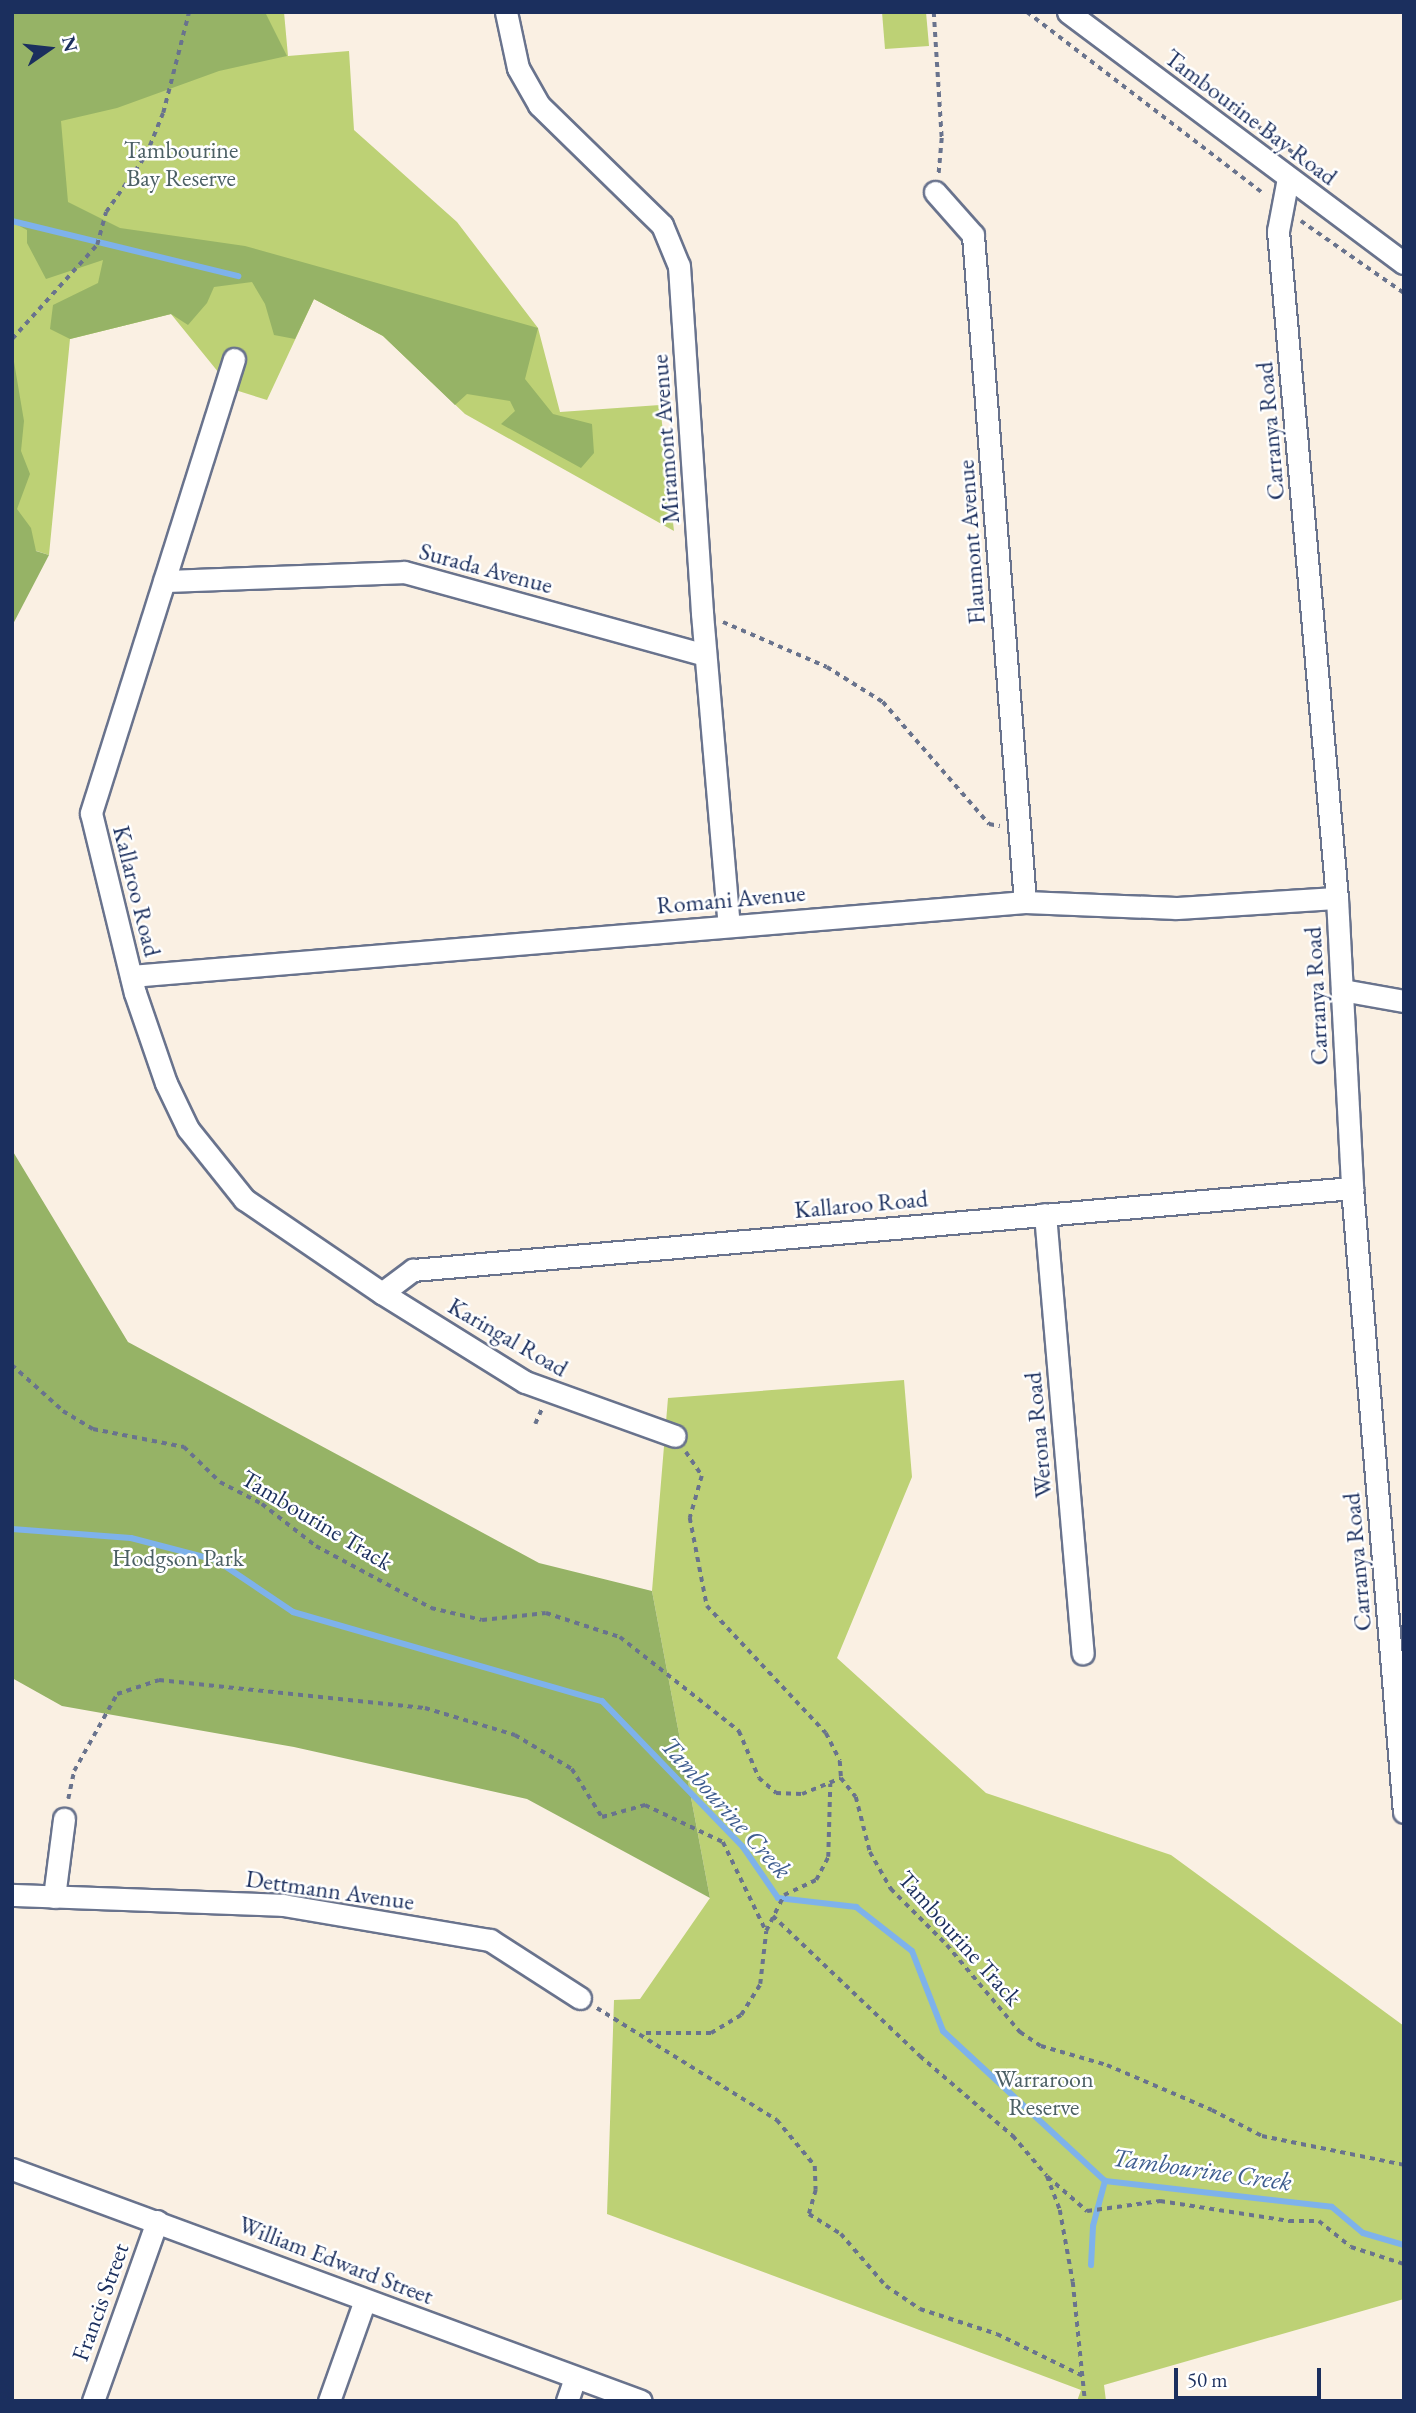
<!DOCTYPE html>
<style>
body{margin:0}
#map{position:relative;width:1416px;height:2413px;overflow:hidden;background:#faf0e3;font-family:"EB Garamond",serif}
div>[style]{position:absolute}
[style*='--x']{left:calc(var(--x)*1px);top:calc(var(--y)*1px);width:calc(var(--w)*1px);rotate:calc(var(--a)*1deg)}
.green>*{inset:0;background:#bdd175}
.forest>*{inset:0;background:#96b366}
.stream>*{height:6px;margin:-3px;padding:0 3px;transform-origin:3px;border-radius:3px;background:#7eb2eb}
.path>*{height:3.5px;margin-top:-1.75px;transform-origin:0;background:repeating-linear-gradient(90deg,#69738d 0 5px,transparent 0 10px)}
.roads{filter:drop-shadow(2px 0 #69738d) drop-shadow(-2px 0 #69738d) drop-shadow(0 2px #69738d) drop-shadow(0 -2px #69738d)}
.street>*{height:21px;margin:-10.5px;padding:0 10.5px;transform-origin:10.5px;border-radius:10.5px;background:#fff}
span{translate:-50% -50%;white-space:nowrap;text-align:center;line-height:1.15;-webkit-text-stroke:5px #fff;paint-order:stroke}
.street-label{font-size:24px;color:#1b2f5e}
.park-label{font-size:24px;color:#4c6065}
.water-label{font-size:26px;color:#3e5d8f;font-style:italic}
.frame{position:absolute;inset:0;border:14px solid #1b2f5e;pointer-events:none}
.north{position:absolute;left:14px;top:14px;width:70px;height:70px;-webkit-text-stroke:5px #fff;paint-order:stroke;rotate:76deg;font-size:19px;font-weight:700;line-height:28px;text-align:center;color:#1b2f5e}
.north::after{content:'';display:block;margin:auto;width:24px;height:32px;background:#1b2f5e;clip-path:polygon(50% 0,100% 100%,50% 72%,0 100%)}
.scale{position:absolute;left:1174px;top:2368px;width:147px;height:32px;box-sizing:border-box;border:4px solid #1b2f5e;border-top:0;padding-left:9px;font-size:21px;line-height:24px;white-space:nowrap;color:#1b2f5e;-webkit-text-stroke:5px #fff;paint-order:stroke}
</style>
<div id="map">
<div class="green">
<i style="clip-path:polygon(12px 12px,284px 12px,288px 56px,349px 51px,354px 130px,457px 222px,538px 328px,560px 412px,660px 405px,674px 531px,465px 414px,383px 336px,314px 299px,267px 400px,232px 389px,171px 314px,70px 339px,49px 555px,12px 543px)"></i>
<i style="clip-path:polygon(882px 12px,926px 12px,929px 46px,885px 49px)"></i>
<i style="clip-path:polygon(904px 1380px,912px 1477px,837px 1658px,986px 1793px,1171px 1855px,1404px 2026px,1404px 2299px,1104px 2385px,1106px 2401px,1077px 2401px,1081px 2390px,607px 2214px,614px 2000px,640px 1999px,710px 1898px,652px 1591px,668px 1398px)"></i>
</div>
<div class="forest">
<i style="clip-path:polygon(12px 12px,265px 12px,287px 56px,219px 71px,117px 108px,61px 121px,68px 202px,120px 228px,245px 246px,538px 328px,525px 379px,553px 414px,592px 424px,594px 453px,581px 468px,501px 424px,515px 411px,510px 401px,467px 394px,455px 405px,383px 336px,314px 299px,295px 339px,274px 335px,265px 304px,252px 282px,214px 287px,207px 303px,188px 325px,171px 314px,70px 339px,50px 329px,53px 305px,98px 283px,103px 260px,46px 279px,27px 243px,27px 230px,12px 222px)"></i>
<i style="clip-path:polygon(12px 350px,24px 421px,21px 451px,30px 474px,17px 509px,31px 528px,36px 551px,49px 555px,12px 626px)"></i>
<i style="clip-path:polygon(12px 1150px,128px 1342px,539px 1563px,652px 1591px,710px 1898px,527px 1799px,294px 1747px,62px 1706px,12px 1678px)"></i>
</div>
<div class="stream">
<i style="--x:12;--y:221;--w:233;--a:13.7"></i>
<i style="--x:12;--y:1529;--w:119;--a:4.3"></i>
<i style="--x:131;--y:1538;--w:88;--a:14.5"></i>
<i style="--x:216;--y:1560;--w:93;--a:34"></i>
<i style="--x:293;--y:1612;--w:322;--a:16.1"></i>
<i style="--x:602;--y:1701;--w:203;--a:46"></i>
<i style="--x:743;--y:1847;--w:62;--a:55.5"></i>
<i style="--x:778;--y:1898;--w:79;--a:6.6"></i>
<i style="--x:856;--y:1907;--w:71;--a:38.2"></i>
<i style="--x:912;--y:1951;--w:86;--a:68.8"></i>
<i style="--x:943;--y:2031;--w:221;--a:42.8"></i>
<i style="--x:1105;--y:2181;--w:228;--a:6.5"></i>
<i style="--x:1332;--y:2207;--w:40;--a:40"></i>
<i style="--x:1363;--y:2233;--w:43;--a:16.3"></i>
<i style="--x:1091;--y:2265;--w:39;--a:-87"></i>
<i style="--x:1093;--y:2226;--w:47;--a:-75.1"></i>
</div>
<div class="path">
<i style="--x:934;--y:12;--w:126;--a:86.4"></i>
<i style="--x:942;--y:138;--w:36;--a:95"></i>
<i style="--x:1027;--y:12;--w:299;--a:37.5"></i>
<i style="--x:1177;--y:65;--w:188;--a:37"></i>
<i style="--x:1301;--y:221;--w:126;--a:35"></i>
<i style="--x:12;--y:339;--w:127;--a:-47.9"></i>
<i style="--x:97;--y:245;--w:34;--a:-75"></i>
<i style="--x:106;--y:212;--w:70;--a:-54.9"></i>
<i style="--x:146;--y:155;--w:45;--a:-68"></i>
<i style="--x:163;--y:113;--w:104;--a:-75.6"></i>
<i style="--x:723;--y:622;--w:113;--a:23.4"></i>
<i style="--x:827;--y:667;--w:66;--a:32"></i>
<i style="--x:883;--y:702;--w:162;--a:49"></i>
<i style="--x:989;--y:824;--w:11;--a:10"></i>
<i style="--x:12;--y:1365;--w:69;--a:42"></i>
<i style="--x:63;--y:1411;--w:35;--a:31"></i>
<i style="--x:93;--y:1429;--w:93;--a:11.2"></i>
<i style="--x:184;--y:1447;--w:50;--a:44.2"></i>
<i style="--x:220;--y:1482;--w:47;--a:27.6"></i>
<i style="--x:262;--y:1504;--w:68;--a:37.9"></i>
<i style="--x:316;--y:1546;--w:131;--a:28.3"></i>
<i style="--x:431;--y:1608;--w:52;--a:13.2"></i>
<i style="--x:482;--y:1620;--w:64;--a:-6.2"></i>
<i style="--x:546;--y:1613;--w:78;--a:18"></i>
<i style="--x:620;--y:1637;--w:152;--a:38.3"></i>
<i style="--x:739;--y:1731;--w:51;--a:66.9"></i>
<i style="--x:759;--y:1778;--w:23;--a:41"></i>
<i style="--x:776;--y:1793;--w:26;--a:2"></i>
<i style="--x:802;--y:1794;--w:42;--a:-22.3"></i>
<i style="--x:535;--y:1424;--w:17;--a:-66"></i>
<i style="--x:686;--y:1452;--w:29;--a:56"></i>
<i style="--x:702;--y:1476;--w:44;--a:105.9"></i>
<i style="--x:690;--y:1518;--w:90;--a:79.1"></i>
<i style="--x:707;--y:1606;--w:174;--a:46.9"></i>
<i style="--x:826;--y:1733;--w:31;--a:63"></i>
<i style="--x:840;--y:1761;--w:16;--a:86"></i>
<i style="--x:841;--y:1778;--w:24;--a:52"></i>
<i style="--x:856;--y:1797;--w:57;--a:75.7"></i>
<i style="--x:870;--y:1852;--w:43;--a:60.4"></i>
<i style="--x:891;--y:1889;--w:79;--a:45"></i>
<i style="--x:947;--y:1945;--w:114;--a:50"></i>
<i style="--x:1020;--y:2032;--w:25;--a:34"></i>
<i style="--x:1041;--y:2046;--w:69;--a:16.1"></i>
<i style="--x:1107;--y:2065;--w:114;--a:23.2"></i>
<i style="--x:1212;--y:2110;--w:56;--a:27.5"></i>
<i style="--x:1262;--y:2136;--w:145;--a:11.5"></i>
<i style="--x:68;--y:1799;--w:29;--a:-78"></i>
<i style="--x:74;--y:1771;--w:88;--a:-60.8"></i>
<i style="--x:117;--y:1694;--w:44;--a:-18.4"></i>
<i style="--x:159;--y:1680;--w:267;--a:6"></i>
<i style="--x:425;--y:1708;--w:94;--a:16.7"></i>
<i style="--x:515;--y:1735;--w:66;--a:30.8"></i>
<i style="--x:572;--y:1769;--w:57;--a:58"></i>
<i style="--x:602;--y:1817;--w:45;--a:-15.6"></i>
<i style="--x:645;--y:1805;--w:86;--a:25.4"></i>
<i style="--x:723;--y:1842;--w:99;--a:64.2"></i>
<i style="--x:773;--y:1916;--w:203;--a:43.6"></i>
<i style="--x:920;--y:2056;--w:123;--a:40.7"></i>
<i style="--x:1013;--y:2136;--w:52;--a:49.6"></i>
<i style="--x:1047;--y:2176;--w:36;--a:69"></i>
<i style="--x:1060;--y:2210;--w:73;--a:79.8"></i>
<i style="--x:1073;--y:2282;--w:120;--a:84.2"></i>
<i style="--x:597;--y:2008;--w:212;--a:31.9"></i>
<i style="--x:777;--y:2120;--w:60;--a:50.4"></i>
<i style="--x:815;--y:2166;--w:24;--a:88"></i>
<i style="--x:816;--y:2190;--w:25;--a:106"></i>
<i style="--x:809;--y:2214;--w:38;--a:32"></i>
<i style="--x:841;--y:2234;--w:69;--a:49.1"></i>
<i style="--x:886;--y:2286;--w:41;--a:34.1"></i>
<i style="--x:920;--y:2309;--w:81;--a:18"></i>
<i style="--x:997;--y:2334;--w:98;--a:26"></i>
<i style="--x:646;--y:2033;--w:65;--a:0"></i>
<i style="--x:711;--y:2033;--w:35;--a:-31"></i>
<i style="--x:741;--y:2015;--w:36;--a:-58"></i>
<i style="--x:760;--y:1984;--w:53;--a:-83.5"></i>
<i style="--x:766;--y:1931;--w:40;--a:-63.4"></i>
<i style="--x:784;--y:1895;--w:35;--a:-25"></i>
<i style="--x:816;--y:1880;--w:26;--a:-62"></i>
<i style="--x:828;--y:1857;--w:73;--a:-88.4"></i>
<i style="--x:1048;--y:2177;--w:52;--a:41.1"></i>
<i style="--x:1087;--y:2211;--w:74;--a:-7.8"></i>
<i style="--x:1160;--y:2201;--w:131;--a:8.8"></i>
<i style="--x:1289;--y:2221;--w:30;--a:0"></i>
<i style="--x:1319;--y:2221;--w:41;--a:39.1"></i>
<i style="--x:1351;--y:2247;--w:56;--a:17.8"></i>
</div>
<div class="roads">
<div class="street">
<i style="--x:506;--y:12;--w:57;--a:77.9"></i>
<i style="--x:518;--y:68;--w:43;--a:60.4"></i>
<i style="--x:539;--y:105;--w:172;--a:44.3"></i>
<i style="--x:662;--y:225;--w:44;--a:67.5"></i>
<i style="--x:679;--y:266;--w:348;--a:86.2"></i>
<i style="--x:702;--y:613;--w:313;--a:85.1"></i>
<i style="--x:1068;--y:12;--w:419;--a:36.8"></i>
<i style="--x:1288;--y:178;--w:54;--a:100.7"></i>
<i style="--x:1278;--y:231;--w:670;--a:84.95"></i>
<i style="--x:1337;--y:898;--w:290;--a:87"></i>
<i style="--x:1352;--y:1188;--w:626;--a:85.24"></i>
<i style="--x:935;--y:192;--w:57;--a:48.5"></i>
<i style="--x:973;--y:235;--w:669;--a:85.54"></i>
<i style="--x:234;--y:359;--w:476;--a:107.5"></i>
<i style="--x:91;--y:813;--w:185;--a:76.3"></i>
<i style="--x:135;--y:993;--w:95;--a:71"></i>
<i style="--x:166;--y:1083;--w:51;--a:64.4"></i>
<i style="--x:188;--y:1129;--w:90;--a:51.3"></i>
<i style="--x:244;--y:1199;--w:167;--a:34.3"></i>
<i style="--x:382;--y:1293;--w:168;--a:31.9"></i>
<i style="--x:525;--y:1382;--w:159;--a:19.8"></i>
<i style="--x:164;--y:581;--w:240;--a:-2.1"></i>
<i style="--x:404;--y:572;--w:312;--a:15.4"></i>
<i style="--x:131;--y:976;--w:897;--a:-4.73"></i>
<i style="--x:1025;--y:902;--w:151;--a:2.3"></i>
<i style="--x:1176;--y:908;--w:161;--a:-3.6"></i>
<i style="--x:1342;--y:990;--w:63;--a:10.1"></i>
<i style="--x:1045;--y:1214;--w:441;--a:85.1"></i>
<i style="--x:382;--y:1293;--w:39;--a:-37"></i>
<i style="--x:413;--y:1270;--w:943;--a:-4.99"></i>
<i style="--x:12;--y:1895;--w:271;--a:2.1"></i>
<i style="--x:283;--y:1905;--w:210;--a:9.6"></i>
<i style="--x:490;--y:1940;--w:107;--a:32.8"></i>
<i style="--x:54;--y:1897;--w:79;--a:-82.7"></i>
<i style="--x:12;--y:2169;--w:670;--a:20.25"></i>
<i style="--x:93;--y:2401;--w:191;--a:-70.4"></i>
<i style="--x:329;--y:2401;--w:107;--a:-70.4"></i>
<i style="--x:567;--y:2401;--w:24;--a:-71"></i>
</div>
</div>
<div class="street-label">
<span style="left:1251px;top:117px;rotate:37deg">Tambourine Bay Road</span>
<span style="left:1270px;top:431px;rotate:-95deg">Carranya Road</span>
<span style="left:665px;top:439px;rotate:-94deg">Miramont Avenue</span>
<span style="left:971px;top:542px;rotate:-94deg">Flaumont Avenue</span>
<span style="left:486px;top:568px;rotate:15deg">Surada Avenue</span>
<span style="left:137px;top:891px;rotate:76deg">Kallaroo Road</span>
<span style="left:731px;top:899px;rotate:-5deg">Romani Avenue</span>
<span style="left:1316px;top:996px;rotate:-93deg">Carranya Road</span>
<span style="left:861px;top:1204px;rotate:-5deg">Kallaroo Road</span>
<span style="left:508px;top:1337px;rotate:30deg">Karingal Road</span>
<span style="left:1038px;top:1435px;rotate:-95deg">Werona Road</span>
<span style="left:317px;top:1520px;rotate:31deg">Tambourine Track</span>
<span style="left:1357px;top:1562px;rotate:-95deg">Carranya Road</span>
<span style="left:330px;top:1890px;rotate:8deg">Dettmann Avenue</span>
<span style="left:960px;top:1938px;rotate:48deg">Tambourine Track</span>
<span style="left:336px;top:2260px;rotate:21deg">William Edward Street</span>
<span style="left:100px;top:2302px;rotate:-70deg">Francis Street</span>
</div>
<div class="park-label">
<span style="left:181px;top:164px">Tambourine<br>Bay Reserve</span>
<span style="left:178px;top:1558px">Hodgson Park</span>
<span style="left:1044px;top:2093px">Warraroon<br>Reserve</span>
</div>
<div class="water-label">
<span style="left:726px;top:1808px;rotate:48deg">Tambourine Creek</span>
<span style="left:1202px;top:2170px;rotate:8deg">Tambourine Creek</span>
</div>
<div class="frame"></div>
<div class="north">N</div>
<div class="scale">50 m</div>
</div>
